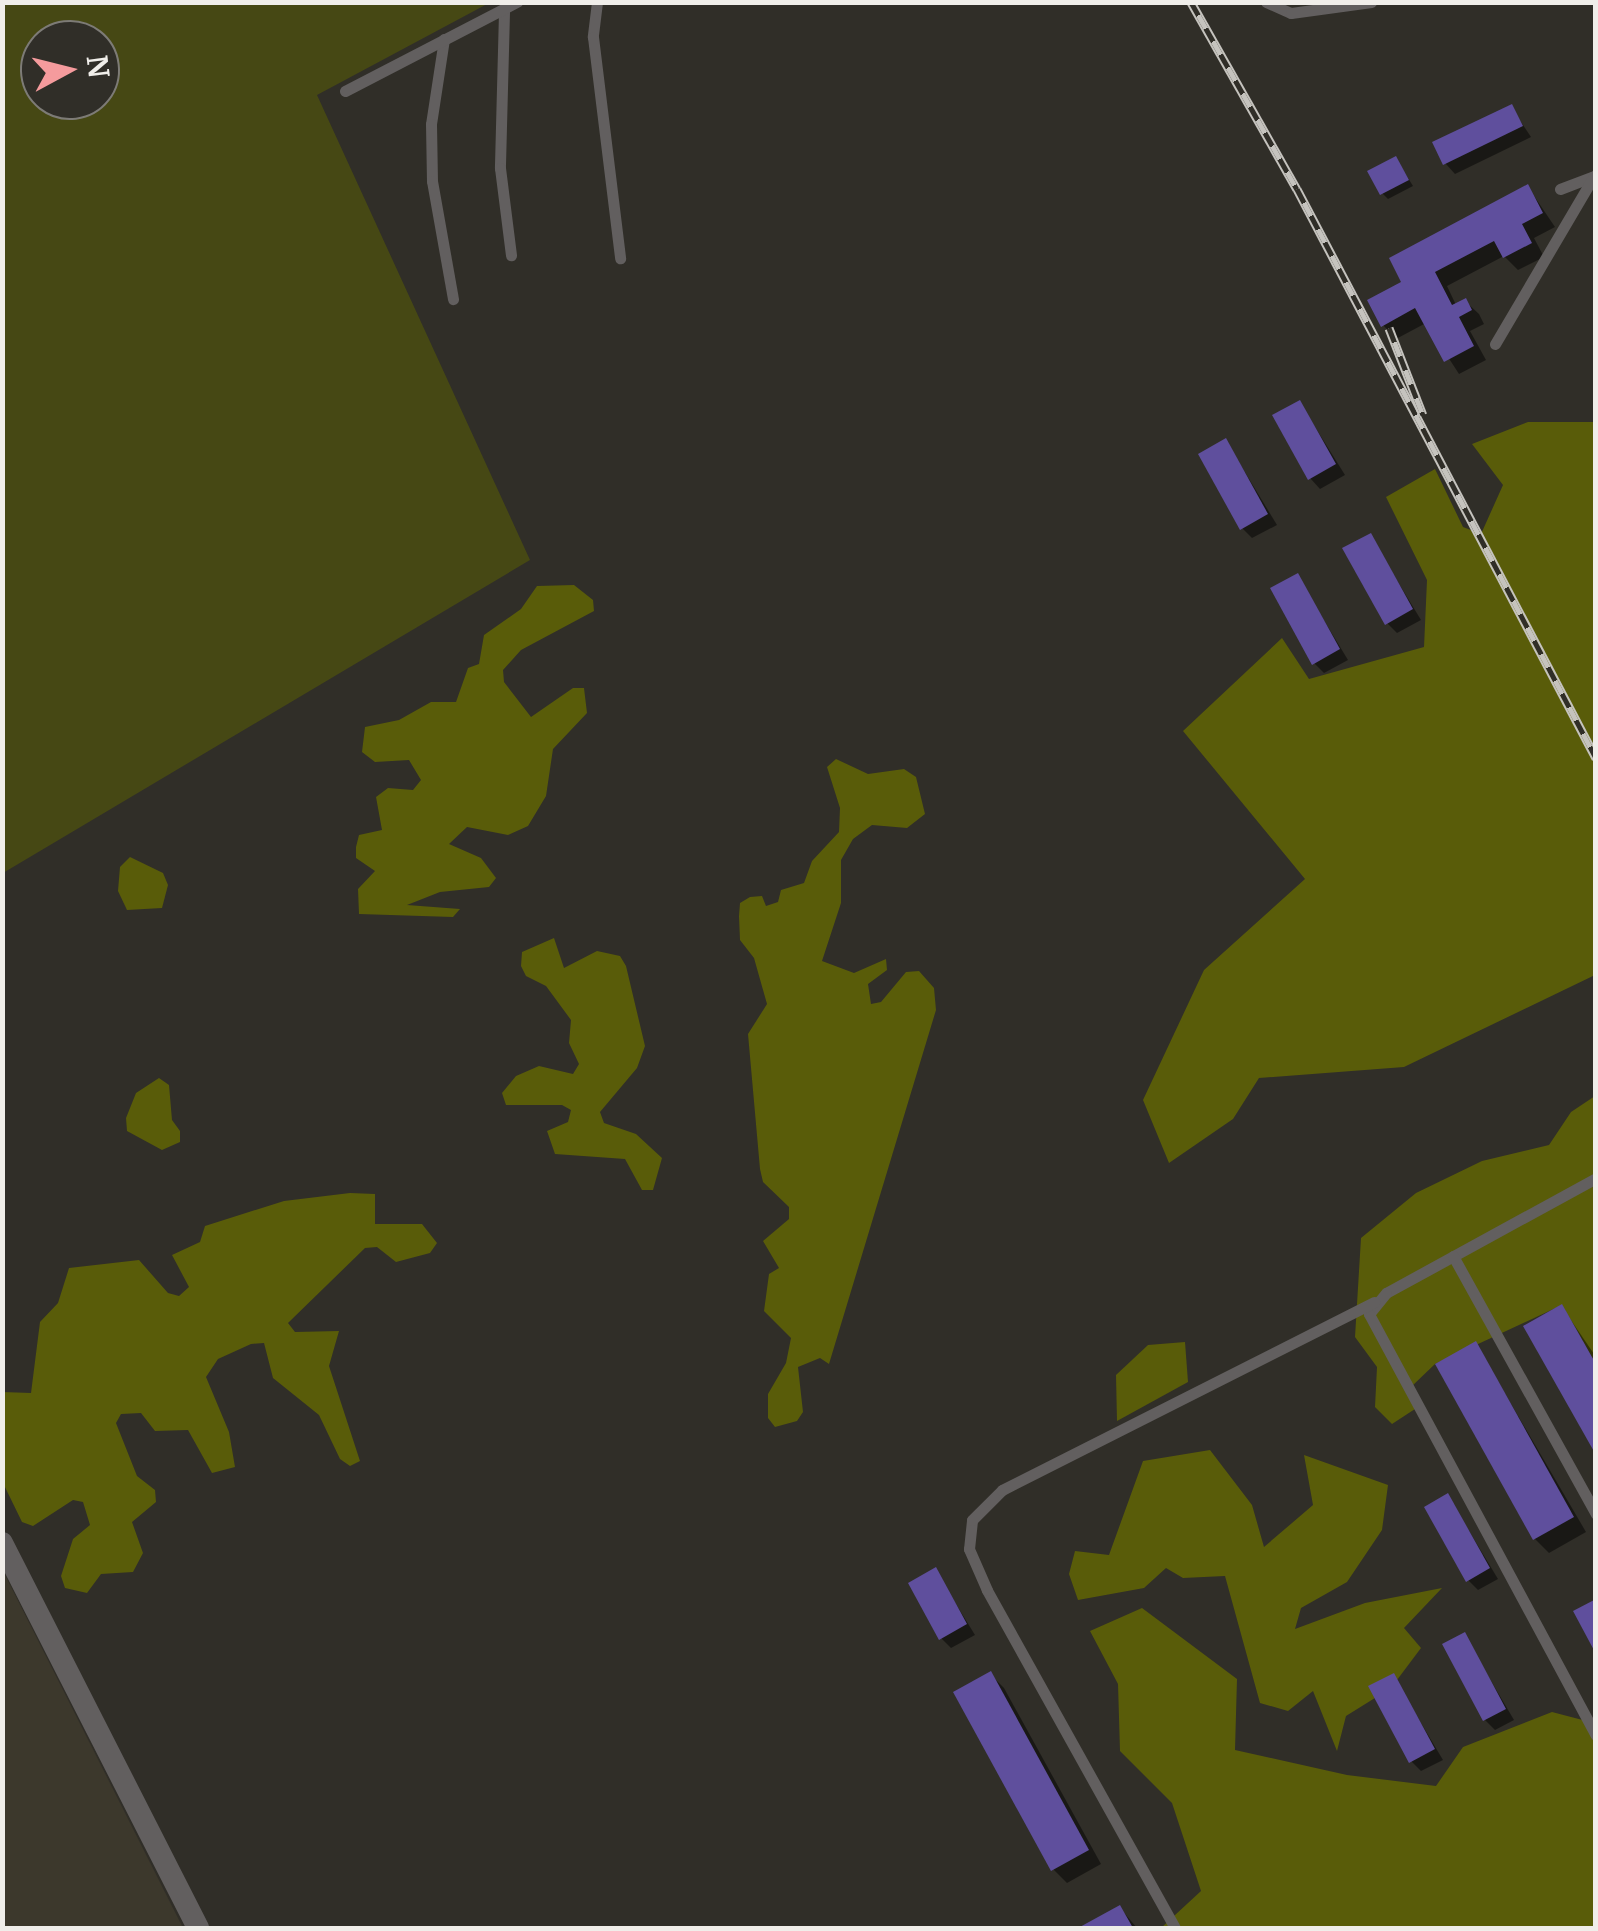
<!DOCTYPE html>
<style>
body{margin:0}
#map{position:relative;width:1598px;height:1931px;overflow:hidden;background:#302e28;font-family:Merriweather,serif}
div>[style]{position:absolute}
[style*='--x']{left:calc(var(--x)*1px);top:calc(var(--y)*1px);width:calc(var(--w)*1px);rotate:calc(var(--a)*1deg)}
.built>*{inset:0;background:#3c382c}
.green>*{inset:0;background:#464814}
.forest>*{inset:0;background:#595c09}
.shadow>*{inset:0;background:#0007}
.building>*{inset:0;background:#5f4f9d}
.lane>*{height:11px;margin:-5.5px;padding:0 5.5px;transform-origin:5.5px;border-radius:5.5px;background:#625f5f}
.street>*{height:22px;margin:-11px;padding:0 11px;transform-origin:11px;border-radius:11px;background:#625f5f}
.rail>*{height:9px;margin-top:-4.5px;transform-origin:0;background:repeating-linear-gradient(90deg,#302e28 0 15px,#c5c3be 0 30px);box-sizing:border-box;border-block:2px solid #c5c3be}
span{translate:-50% -50%;white-space:nowrap;text-align:center;line-height:1.15;-webkit-text-stroke:8px #302e28;paint-order:stroke}
.frame{position:absolute;inset:0;border:5px solid #f0eeea;pointer-events:none}
.north{position:absolute;left:20px;top:20px;width:100px;height:100px;box-sizing:border-box;background:#302e28;border:2px solid #7d7b76;border-radius:50%;rotate:83deg;font-size:28px;font-weight:700;line-height:40px;text-align:center;color:#f0eeea}
.north::after{content:'';display:block;margin:auto;width:35px;height:45px;background:#f59b9d;clip-path:polygon(50% 0,100% 100%,50% 72%,0 100%)}
</style>
<div id="map">
<div class="built">
<i style="clip-path:polygon(3px 1571px,183px 1928px,3px 1928px)"></i>
</div>
<div class="green">
<i style="clip-path:polygon(evenodd,2px 3px,489px 3px,317px 95px,530px 560px,3px 873px,2px 3px,40px 40px,100px 40px,100px 100px,40px 100px,40px 40px)"></i>
</div>
<div class="forest">
<i style="clip-path:polygon(1528px 422px,1595px 422px,1595px 975px,1404px 1067px,1259px 1078px,1233px 1119px,1169px 1163px,1143px 1100px,1204px 970px,1305px 879px,1183px 731px,1282px 638px,1309px 679px,1424px 647px,1427px 580px,1386px 497px,1435px 469px,1463px 527px,1481px 534px,1503px 485px,1472px 444px)"></i>
<i style="clip-path:polygon(574px 585px,593px 600px,594px 611px,521px 650px,503px 670px,504px 682px,531px 717px,573px 688px,584px 688px,587px 713px,553px 749px,546px 796px,528px 826px,508px 835px,467px 827px,449px 844px,481px 858px,496px 878px,489px 887px,440px 892px,407px 905px,460px 909px,453px 917px,359px 914px,358px 889px,375px 871px,356px 858px,356px 847px,359px 835px,382px 830px,376px 797px,388px 788px,413px 790px,421px 780px,409px 760px,375px 762px,362px 752px,365px 727px,399px 720px,431px 702px,456px 702px,468px 668px,479px 664px,484px 635px,521px 609px,537px 586px)"></i>
<i style="clip-path:polygon(836px 759px,868px 774px,904px 769px,916px 777px,925px 814px,907px 828px,872px 825px,853px 839px,841px 860px,841px 903px,822px 961px,854px 973px,886px 959px,887px 970px,868px 984px,871px 1004px,881px 1002px,906px 972px,919px 971px,934px 988px,936px 1010px,829px 1364px,820px 1358px,798px 1367px,803px 1412px,797px 1421px,775px 1427px,768px 1418px,768px 1394px,786px 1363px,791px 1338px,764px 1311px,769px 1274px,779px 1268px,763px 1241px,789px 1219px,789px 1207px,763px 1182px,760px 1169px,748px 1034px,767px 1004px,754px 958px,740px 940px,739px 916px,740px 903px,750px 897px,762px 896px,766px 906px,778px 902px,781px 890px,804px 883px,812px 861px,839px 832px,840px 808px,827px 767px)"></i>
<i style="clip-path:polygon(130px 857px,163px 873px,168px 885px,162px 908px,127px 910px,118px 891px,120px 867px)"></i>
<i style="clip-path:polygon(554px 938px,564px 968px,597px 951px,620px 956px,626px 966px,645px 1046px,637px 1068px,600px 1112px,604px 1123px,636px 1134px,662px 1158px,653px 1190px,642px 1190px,625px 1159px,555px 1154px,547px 1131px,568px 1122px,571px 1110px,562px 1105px,506px 1105px,502px 1093px,516px 1076px,539px 1066px,573px 1074px,579px 1064px,569px 1043px,571px 1020px,546px 986px,526px 976px,521px 966px,522px 952px)"></i>
<i style="clip-path:polygon(159px 1078px,169px 1085px,172px 1120px,180px 1131px,180px 1142px,162px 1150px,127px 1131px,126px 1118px,136px 1093px)"></i>
<i style="clip-path:polygon(1595px 1096px,1595px 1362px,1562px 1305px,1435px 1364px,1411px 1387px,1415px 1409px,1392px 1424px,1375px 1407px,1377px 1367px,1355px 1337px,1361px 1238px,1416px 1193px,1482px 1161px,1549px 1145px,1571px 1112px)"></i>
<i style="clip-path:polygon(350px 1193px,375px 1194px,375px 1224px,422px 1224px,437px 1243px,430px 1253px,396px 1262px,377px 1247px,365px 1248px,288px 1323px,295px 1332px,339px 1331px,329px 1366px,360px 1461px,350px 1466px,340px 1459px,319px 1415px,273px 1378px,264px 1343px,251px 1344px,218px 1359px,206px 1377px,229px 1432px,235px 1467px,212px 1473px,188px 1430px,155px 1431px,141px 1413px,121px 1414px,116px 1423px,137px 1476px,155px 1490px,156px 1502px,132px 1522px,143px 1553px,133px 1572px,101px 1574px,87px 1593px,65px 1588px,61px 1576px,73px 1539px,90px 1525px,83px 1502px,73px 1500px,33px 1526px,22px 1522px,3px 1483px,2px 1392px,31px 1393px,40px 1322px,58px 1303px,69px 1268px,139px 1260px,168px 1293px,179px 1296px,189px 1287px,172px 1255px,200px 1242px,205px 1226px,284px 1201px)"></i>
<i style="clip-path:polygon(1185px 1342px,1188px 1382px,1117px 1421px,1116px 1375px,1148px 1345px)"></i>
<i style="clip-path:polygon(1210px 1450px,1252px 1505px,1264px 1547px,1313px 1505px,1304px 1455px,1388px 1485px,1382px 1530px,1347px 1582px,1301px 1608px,1295px 1629px,1365px 1603px,1442px 1588px,1404px 1628px,1421px 1648px,1391px 1688px,1346px 1716px,1337px 1751px,1313px 1691px,1288px 1711px,1260px 1703px,1225px 1576px,1183px 1578px,1166px 1568px,1144px 1588px,1078px 1600px,1069px 1574px,1075px 1551px,1109px 1555px,1143px 1461px)"></i>
<i style="clip-path:polygon(1142px 1608px,1237px 1679px,1235px 1750px,1347px 1775px,1436px 1786px,1463px 1747px,1552px 1712px,1594px 1723px,1595px 1928px,1161px 1928px,1201px 1891px,1172px 1803px,1120px 1751px,1118px 1684px,1090px 1631px)"></i>
</div>
<div class="shadow">
<i style="clip-path:polygon(1511px 107px,1531px 137px,1455px 174px,1445px 163px)"></i>
<i style="clip-path:polygon(1396px 159px,1413px 186px,1388px 199px,1382px 193px)"></i>
<i style="clip-path:polygon(1528px 187px,1555px 227px,1534px 238px,1544px 257px,1518px 270px,1504px 256px,1447px 286px,1456px 305px,1465px 301px,1479px 314px,1484px 324px,1470px 331px,1486px 360px,1459px 374px,1426px 323px,1396px 339px,1383px 325px,1405px 283px)"></i>
<i style="clip-path:polygon(1300px 403px,1345px 475px,1320px 489px,1310px 478px)"></i>
<i style="clip-path:polygon(1226px 441px,1277px 525px,1252px 538px,1242px 528px)"></i>
<i style="clip-path:polygon(1370px 536px,1421px 620px,1397px 633px,1387px 623px)"></i>
<i style="clip-path:polygon(1297px 576px,1348px 660px,1324px 673px,1314px 663px)"></i>
<i style="clip-path:polygon(1562px 1307px,1596px 1357px,1596px 1450px)"></i>
<i style="clip-path:polygon(1476px 1344px,1586px 1532px,1549px 1553px,1535px 1539px)"></i>
<i style="clip-path:polygon(1448px 1496px,1498px 1579px,1478px 1590px,1468px 1580px)"></i>
<i style="clip-path:polygon(935px 1570px,975px 1635px,951px 1648px,941px 1638px)"></i>
<i style="clip-path:polygon(1464px 1635px,1514px 1720px,1495px 1730px,1485px 1720px)"></i>
<i style="clip-path:polygon(990px 1674px,1004px 1688px,1101px 1864px,1067px 1883px,1053px 1869px)"></i>
<i style="clip-path:polygon(1393px 1676px,1443px 1760px,1421px 1771px,1411px 1761px)"></i>
<i style="clip-path:polygon(1120px 1908px,1137px 1928px,1083px 1928px)"></i>
</div>
<div class="building">
<i style="clip-path:polygon(1512px 104px,1523px 126px,1443px 165px,1432px 142px)"></i>
<i style="clip-path:polygon(1396px 156px,1409px 180px,1380px 195px,1367px 171px)"></i>
<i style="clip-path:polygon(1528px 184px,1543px 213px,1522px 224px,1532px 243px,1503px 258px,1494px 241px,1435px 272px,1452px 305px,1466px 298px,1472px 310px,1459px 317px,1474px 346px,1444px 362px,1415px 308px,1381px 327px,1367px 300px,1401px 282px,1389px 258px)"></i>
<i style="clip-path:polygon(1300px 400px,1336px 464px,1308px 480px,1272px 415px)"></i>
<i style="clip-path:polygon(1226px 438px,1268px 514px,1240px 530px,1198px 454px)"></i>
<i style="clip-path:polygon(1371px 533px,1413px 609px,1385px 625px,1342px 548px)"></i>
<i style="clip-path:polygon(1298px 573px,1340px 649px,1312px 665px,1270px 588px)"></i>
<i style="clip-path:polygon(1562px 1304px,1596px 1364px,1596px 1455px,1523px 1326px)"></i>
<i style="clip-path:polygon(1476px 1341px,1574px 1517px,1533px 1540px,1435px 1364px)"></i>
<i style="clip-path:polygon(1448px 1493px,1490px 1568px,1466px 1582px,1424px 1507px)"></i>
<i style="clip-path:polygon(936px 1567px,967px 1624px,939px 1640px,908px 1583px)"></i>
<i style="clip-path:polygon(1596px 1599px,1596px 1654px,1573px 1611px)"></i>
<i style="clip-path:polygon(1465px 1632px,1506px 1709px,1483px 1721px,1442px 1644px)"></i>
<i style="clip-path:polygon(991px 1671px,1089px 1850px,1051px 1871px,953px 1692px)"></i>
<i style="clip-path:polygon(1394px 1673px,1435px 1749px,1409px 1763px,1368px 1686px)"></i>
<i style="clip-path:polygon(1120px 1905px,1133px 1928px,1078px 1928px)"></i>
</div>
<div class="lane">
<i style="--x:597;--y:2;--w:35;--a:97"></i>
<i style="--x:593;--y:37;--w:223;--a:83"></i>
<i style="--x:1266;--y:2;--w:27;--a:24"></i>
<i style="--x:1291;--y:13;--w:81;--a:-7.8"></i>
<i style="--x:504;--y:12;--w:156;--a:91.5"></i>
<i style="--x:500;--y:168;--w:88;--a:82.8"></i>
<i style="--x:444;--y:39;--w:86;--a:98.7"></i>
<i style="--x:431;--y:124;--w:57;--a:89"></i>
<i style="--x:432;--y:181;--w:120;--a:79.9"></i>
<i style="--x:345;--y:91;--w:194;--a:-27.4"></i>
<i style="--x:1560;--y:189;--w:39;--a:-21"></i>
<i style="--x:1495;--y:344;--w:195;--a:-59.5"></i>
<i style="--x:1596;--y:1178;--w:239;--a:151.3"></i>
<i style="--x:1386;--y:1293;--w:27;--a:129"></i>
<i style="--x:1369;--y:1314;--w:478;--a:61.7"></i>
<i style="--x:1453;--y:1256;--w:295;--a:61"></i>
<i style="--x:1175;--y:1928;--w:387;--a:-119.1"></i>
<i style="--x:987;--y:1590;--w:45;--a:-113.7"></i>
<i style="--x:969;--y:1549;--w:29;--a:-84"></i>
<i style="--x:972;--y:1520;--w:42;--a:-45"></i>
<i style="--x:1002;--y:1490;--w:417;--a:-26.8"></i>
</div>
<div class="street">
<i style="--x:2;--y:1543;--w:432;--a:63"></i>
</div>
<div class="rail">
<i style="--x:1191;--y:2;--w:215;--a:60.5"></i>
<i style="--x:1297;--y:189;--w:643;--a:62.28"></i>
<i style="--x:1389;--y:328;--w:93;--a:68.7"></i>
</div>
<div class="frame"></div>
<div class="north">N</div>
</div>
